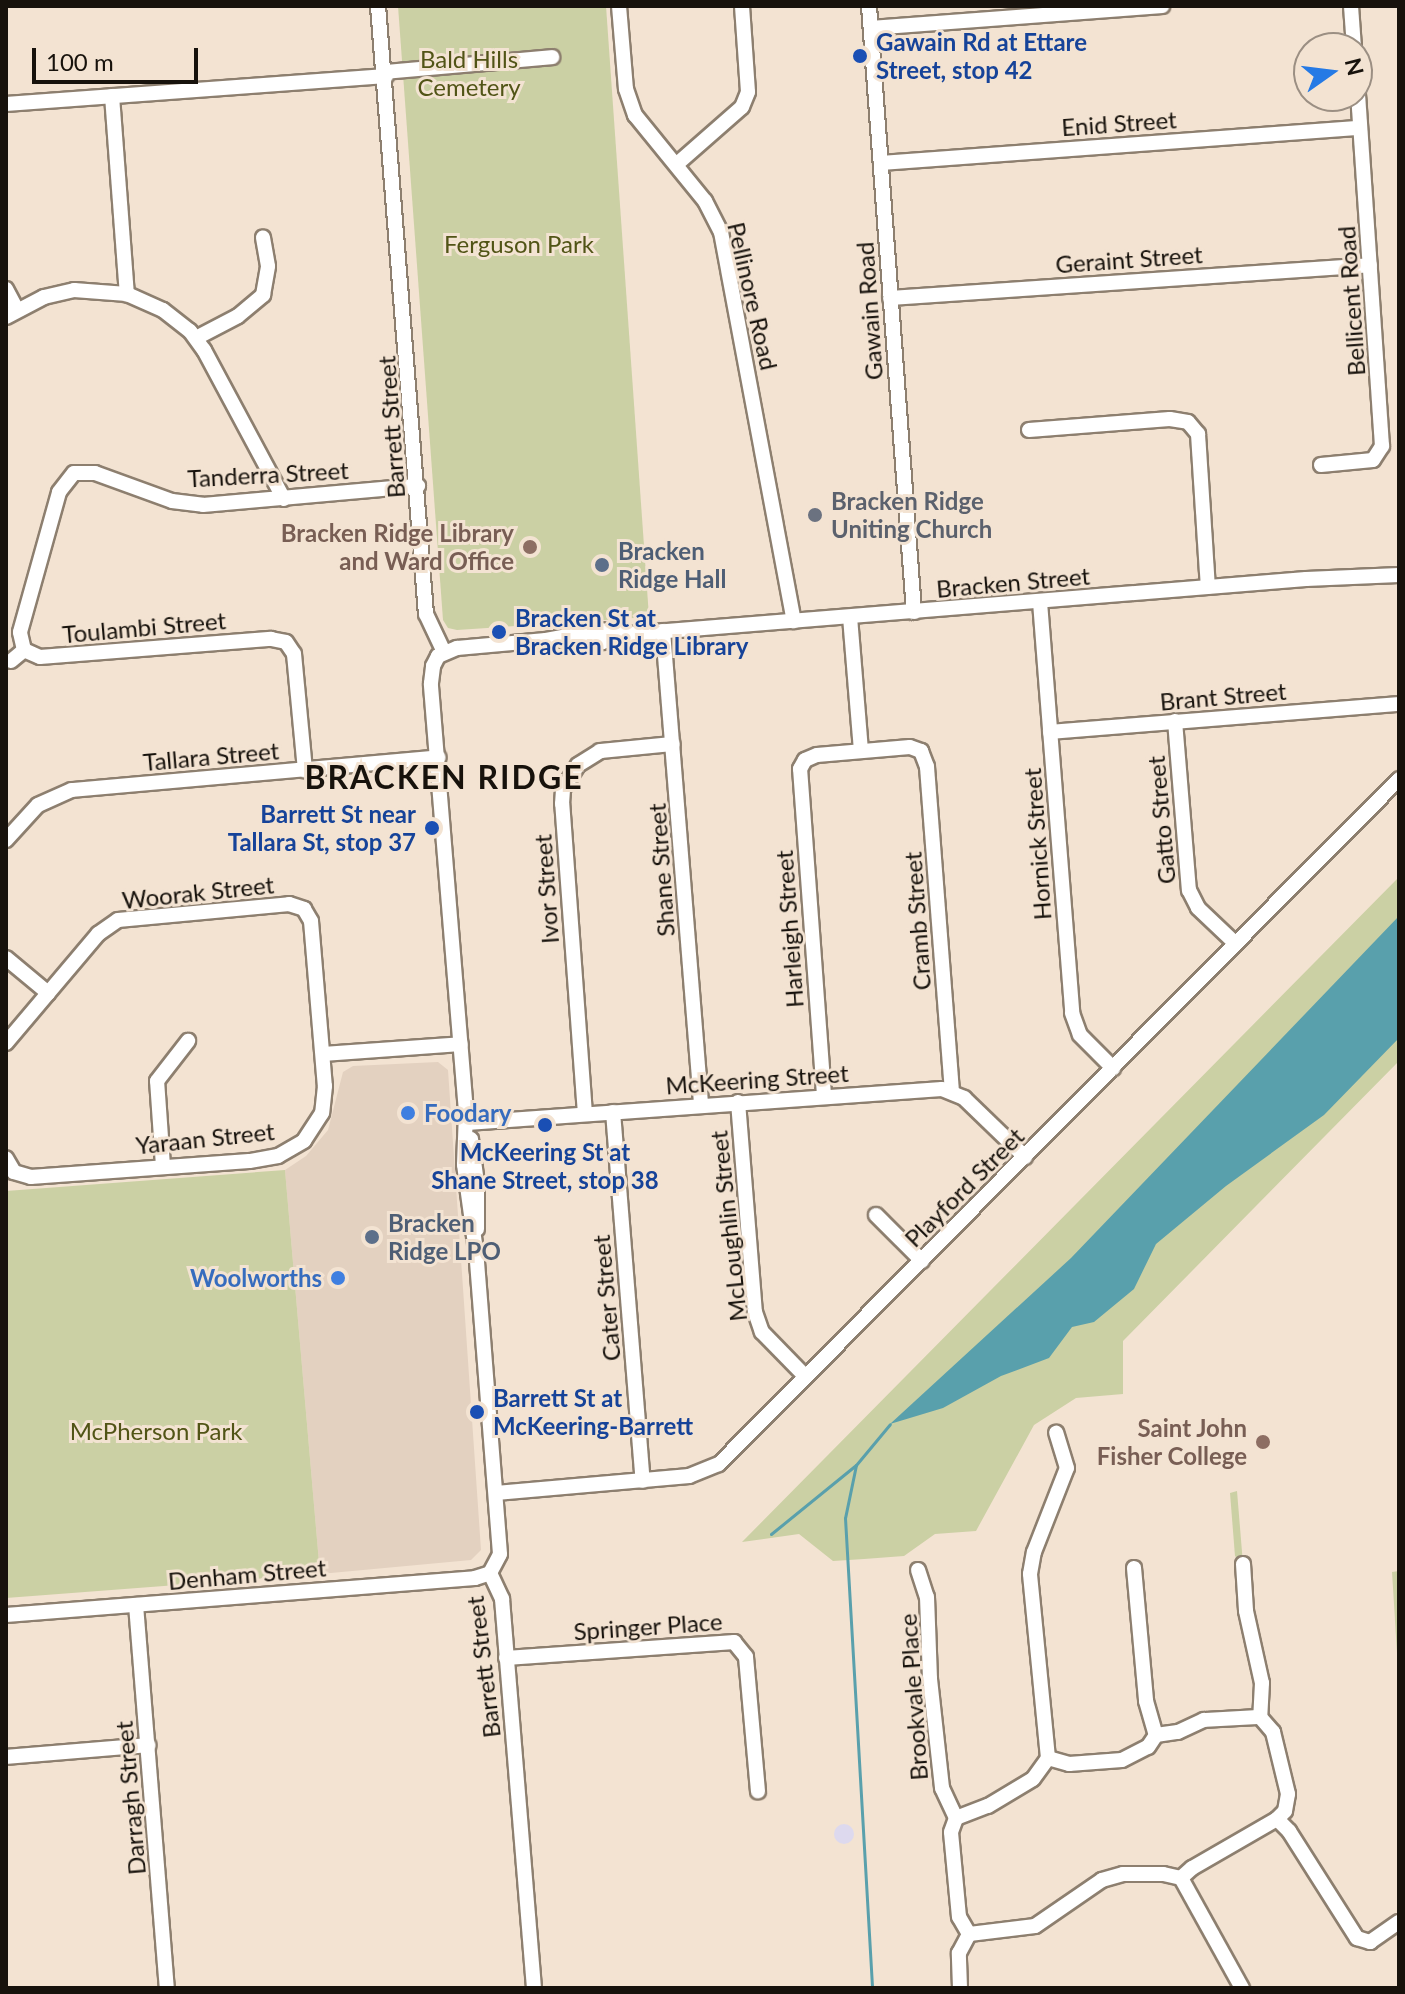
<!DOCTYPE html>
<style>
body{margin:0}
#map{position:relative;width:1405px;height:1994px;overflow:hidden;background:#f3e3d2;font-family:Lato,sans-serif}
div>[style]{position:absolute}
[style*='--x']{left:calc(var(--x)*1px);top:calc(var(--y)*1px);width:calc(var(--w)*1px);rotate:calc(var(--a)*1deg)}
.commercial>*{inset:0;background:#e3d1c0}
.industrial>*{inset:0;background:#ddd9ee}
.round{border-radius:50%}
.green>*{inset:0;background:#cbd0a4}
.water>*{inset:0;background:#59a0ac}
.stream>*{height:3px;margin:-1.5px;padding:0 1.5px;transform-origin:1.5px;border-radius:1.5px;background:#59a0ac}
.roads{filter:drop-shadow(2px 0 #8d7f6f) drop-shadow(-2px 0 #8d7f6f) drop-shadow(0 2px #8d7f6f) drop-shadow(0 -2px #8d7f6f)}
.minor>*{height:14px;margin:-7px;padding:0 7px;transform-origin:7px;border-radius:7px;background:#fff}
.dots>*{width:22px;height:22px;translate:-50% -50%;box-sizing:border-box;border:4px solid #f3e3d2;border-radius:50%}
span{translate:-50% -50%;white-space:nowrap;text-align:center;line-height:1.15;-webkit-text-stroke:6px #f3e3d2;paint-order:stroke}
.transit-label{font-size:24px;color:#164399;font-weight:700}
.left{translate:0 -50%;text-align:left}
.right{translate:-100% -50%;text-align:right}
.park-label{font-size:24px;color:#515416}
.street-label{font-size:24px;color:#17120c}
.worship-label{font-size:24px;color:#5b616d;font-weight:700}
.education-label{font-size:24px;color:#785e54;font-weight:700}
.service-label{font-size:24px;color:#4e5e75;font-weight:700}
.shop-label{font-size:24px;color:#366cbe;font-weight:700}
.district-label{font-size:32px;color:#17120c;font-weight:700;letter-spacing:2px}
.frame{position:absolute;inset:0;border:8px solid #17120c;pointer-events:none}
.north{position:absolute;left:1293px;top:32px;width:80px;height:80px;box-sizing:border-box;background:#f3e3d2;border:2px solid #9b8f83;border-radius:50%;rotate:76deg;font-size:22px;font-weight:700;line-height:32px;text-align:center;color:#17120c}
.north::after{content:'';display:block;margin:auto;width:28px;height:36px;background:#257ae5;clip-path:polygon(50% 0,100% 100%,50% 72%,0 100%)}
.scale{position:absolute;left:32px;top:48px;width:166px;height:36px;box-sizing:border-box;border:4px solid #17120c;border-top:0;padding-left:10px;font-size:24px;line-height:28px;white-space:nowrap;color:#17120c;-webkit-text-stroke:6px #f3e3d2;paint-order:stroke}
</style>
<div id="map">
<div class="commercial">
<i style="clip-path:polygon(438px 1062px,448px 1070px,481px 1550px,471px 1560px,320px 1574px,285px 1170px,306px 1156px,328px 1130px,343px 1072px,353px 1066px)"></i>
</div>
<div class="industrial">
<i class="round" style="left:834px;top:1824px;width:20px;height:20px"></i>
</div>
<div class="green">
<i style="clip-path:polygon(398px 6px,606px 6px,649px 617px,457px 630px,448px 628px,443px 620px)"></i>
<i style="clip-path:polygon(1399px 877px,1399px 1061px,1123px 1341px,1123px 1394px,1076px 1398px,1034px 1425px,976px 1531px,935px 1534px,904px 1556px,864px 1559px,833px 1561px,799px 1534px,742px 1542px)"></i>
<i style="clip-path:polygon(285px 1170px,320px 1574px,6px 1598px,6px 1191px)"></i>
<i style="clip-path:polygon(1237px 1491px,1243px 1564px,1235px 1556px,1230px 1493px)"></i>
<i style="clip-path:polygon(1399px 1571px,1399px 1668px,1398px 1669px,1392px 1572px)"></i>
</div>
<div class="water">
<i style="clip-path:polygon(1399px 916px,1399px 1038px,1324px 1115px,1226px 1186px,1156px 1244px,1134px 1289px,1094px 1322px,1072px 1327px,1049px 1358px,1001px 1376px,943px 1408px,890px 1424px,1071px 1258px)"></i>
</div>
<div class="stream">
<i style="--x:856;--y:1465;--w:54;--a:101.7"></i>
<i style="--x:845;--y:1518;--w:471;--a:86.7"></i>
<i style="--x:771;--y:1534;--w:109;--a:-39.1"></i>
<i style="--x:856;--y:1465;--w:53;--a:-50.3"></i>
</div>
<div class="roads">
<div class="minor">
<i style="--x:378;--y:6;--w:610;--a:85.49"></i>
<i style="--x:426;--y:614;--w:42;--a:64.7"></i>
<i style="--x:619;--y:6;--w:83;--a:85.2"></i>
<i style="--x:626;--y:89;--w:28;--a:71"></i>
<i style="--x:635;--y:115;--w:111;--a:50.9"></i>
<i style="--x:705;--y:201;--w:35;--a:63"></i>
<i style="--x:721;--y:232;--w:396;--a:79.4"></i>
<i style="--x:869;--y:6;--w:608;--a:85.75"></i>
<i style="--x:1351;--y:6;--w:42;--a:85.9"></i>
<i style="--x:871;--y:28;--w:292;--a:-4.3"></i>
<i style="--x:385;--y:72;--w:168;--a:-5.1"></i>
<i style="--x:112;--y:96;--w:199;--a:85.7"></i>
<i style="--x:6;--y:104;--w:381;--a:-4.2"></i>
<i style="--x:881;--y:163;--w:480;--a:-4.2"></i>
<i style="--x:677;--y:164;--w:86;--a:-41.2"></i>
<i style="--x:742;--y:107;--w:16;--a:-68"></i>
<i style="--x:748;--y:92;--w:86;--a:-94"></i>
<i style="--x:6;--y:289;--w:24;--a:62"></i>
<i style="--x:890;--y:298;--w:481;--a:-3.9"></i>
<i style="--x:6;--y:317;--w:43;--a:-27.8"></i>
<i style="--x:44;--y:297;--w:31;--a:-13"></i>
<i style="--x:74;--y:290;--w:53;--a:4.3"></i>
<i style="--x:127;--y:294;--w:39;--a:24"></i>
<i style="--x:163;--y:310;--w:34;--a:38"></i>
<i style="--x:190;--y:331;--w:24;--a:54"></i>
<i style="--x:204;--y:350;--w:169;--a:61.8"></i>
<i style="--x:196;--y:338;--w:47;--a:-27.6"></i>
<i style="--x:238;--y:316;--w:33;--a:-40"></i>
<i style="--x:263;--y:295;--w:29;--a:-80"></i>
<i style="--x:268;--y:266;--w:29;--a:-100"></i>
<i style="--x:1029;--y:430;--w:141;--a:-4.5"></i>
<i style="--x:1170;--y:419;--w:18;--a:9"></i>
<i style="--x:1188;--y:422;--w:16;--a:50"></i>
<i style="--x:1198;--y:434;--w:153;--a:86.3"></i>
<i style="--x:1321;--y:465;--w:52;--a:-5.5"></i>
<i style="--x:1373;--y:460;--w:17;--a:-57"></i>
<i style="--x:1382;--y:446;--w:364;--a:-93.9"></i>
<i style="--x:1040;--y:602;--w:412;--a:85.5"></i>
<i style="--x:1072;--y:1013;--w:23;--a:70"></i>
<i style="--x:1080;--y:1035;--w:47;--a:45"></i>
<i style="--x:850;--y:617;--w:134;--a:85.3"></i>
<i style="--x:663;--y:631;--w:476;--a:85.4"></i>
<i style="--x:564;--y:641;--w:38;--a:2"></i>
<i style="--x:602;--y:642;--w:21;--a:-17"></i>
<i style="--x:24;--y:650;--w:18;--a:-103"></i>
<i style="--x:20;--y:632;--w:145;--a:-74.4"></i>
<i style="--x:59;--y:492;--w:24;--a:-52"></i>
<i style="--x:74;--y:473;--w:21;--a:0"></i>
<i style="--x:95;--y:473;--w:82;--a:20"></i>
<i style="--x:172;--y:501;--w:31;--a:7"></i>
<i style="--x:203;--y:505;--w:216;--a:-5.1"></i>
<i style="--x:24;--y:650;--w:17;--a:24"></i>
<i style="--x:40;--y:657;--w:232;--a:-4.5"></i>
<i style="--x:271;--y:639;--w:15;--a:11"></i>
<i style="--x:286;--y:642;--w:14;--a:56"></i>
<i style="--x:294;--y:654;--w:117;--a:84.6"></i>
<i style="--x:11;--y:661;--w:17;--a:-40"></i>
<i style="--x:1175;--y:721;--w:170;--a:85.3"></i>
<i style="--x:1189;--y:890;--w:20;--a:63"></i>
<i style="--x:1198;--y:908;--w:52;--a:43.5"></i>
<i style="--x:1050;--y:732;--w:350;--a:-4.6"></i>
<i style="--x:6;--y:840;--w:47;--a:-47.6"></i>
<i style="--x:38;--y:805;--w:37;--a:-24"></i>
<i style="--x:72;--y:790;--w:368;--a:-5.1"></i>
<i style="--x:6;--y:958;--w:55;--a:39.8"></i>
<i style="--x:6;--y:1043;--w:143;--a:-49.8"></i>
<i style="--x:98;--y:934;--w:24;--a:-35"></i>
<i style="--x:118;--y:920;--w:172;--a:-5.3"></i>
<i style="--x:289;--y:904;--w:16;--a:18"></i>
<i style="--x:304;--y:909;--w:14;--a:60"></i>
<i style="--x:311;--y:921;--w:166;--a:85.2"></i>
<i style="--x:325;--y:1086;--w:27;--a:96"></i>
<i style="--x:322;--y:1113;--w:33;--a:123"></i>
<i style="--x:304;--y:1141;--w:30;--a:150"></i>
<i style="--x:278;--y:1156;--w:29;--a:170"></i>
<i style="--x:249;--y:1161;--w:219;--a:175.8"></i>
<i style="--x:31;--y:1177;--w:18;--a:-164"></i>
<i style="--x:14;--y:1172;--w:16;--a:-120"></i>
<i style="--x:323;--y:1054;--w:138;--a:-4.1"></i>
<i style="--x:824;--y:1095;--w:327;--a:-94.2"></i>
<i style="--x:800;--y:769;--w:10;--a:-61"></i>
<i style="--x:805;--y:760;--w:13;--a:-23"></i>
<i style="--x:817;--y:755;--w:93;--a:-4.9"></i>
<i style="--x:910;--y:747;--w:12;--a:20"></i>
<i style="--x:921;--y:751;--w:17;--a:69"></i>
<i style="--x:927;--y:767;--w:324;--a:85.6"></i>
<i style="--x:738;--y:1102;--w:211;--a:85.4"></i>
<i style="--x:755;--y:1312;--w:21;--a:71"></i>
<i style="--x:762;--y:1332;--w:62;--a:45.7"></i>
<i style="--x:613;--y:1112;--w:370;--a:85.4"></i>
<i style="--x:585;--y:1114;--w:311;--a:-94.2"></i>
<i style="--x:562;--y:804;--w:15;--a:-86"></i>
<i style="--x:563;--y:789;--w:28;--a:-58"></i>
<i style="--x:578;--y:765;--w:26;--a:-32"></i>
<i style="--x:600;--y:751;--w:73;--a:-5.5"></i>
<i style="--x:467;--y:1123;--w:476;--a:-4.1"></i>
<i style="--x:942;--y:1089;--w:24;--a:22"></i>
<i style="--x:964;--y:1098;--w:85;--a:44"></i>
<i style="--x:471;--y:1139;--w:44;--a:82.2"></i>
<i style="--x:477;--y:1183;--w:46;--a:90"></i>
<i style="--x:163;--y:1166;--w:85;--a:-94"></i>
<i style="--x:157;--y:1081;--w:51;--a:-52.2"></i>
<i style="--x:876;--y:1215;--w:65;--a:45"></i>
<i style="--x:496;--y:1493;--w:194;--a:-5"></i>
<i style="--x:689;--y:1476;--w:32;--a:-22"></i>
<i style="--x:719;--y:1464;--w:965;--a:-45.21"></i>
<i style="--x:1243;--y:1564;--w:47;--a:86.3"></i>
<i style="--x:1246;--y:1611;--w:74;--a:77.5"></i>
<i style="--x:1262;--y:1683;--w:34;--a:93"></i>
<i style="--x:1134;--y:1568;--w:134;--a:84.8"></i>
<i style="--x:1146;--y:1701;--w:35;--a:74"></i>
<i style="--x:918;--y:1570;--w:28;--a:72"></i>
<i style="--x:927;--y:1597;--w:82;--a:87.9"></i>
<i style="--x:930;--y:1679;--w:110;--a:83.7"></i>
<i style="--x:942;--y:1788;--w:33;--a:65"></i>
<i style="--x:490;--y:1573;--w:21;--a:-62"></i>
<i style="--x:500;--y:1554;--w:304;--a:-94.5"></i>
<i style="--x:476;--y:1251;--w:87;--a:-97.9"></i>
<i style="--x:464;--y:1165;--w:53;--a:-87.8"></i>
<i style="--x:466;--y:1112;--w:430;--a:-94.7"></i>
<i style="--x:431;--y:683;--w:17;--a:-83"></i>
<i style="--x:433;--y:666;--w:11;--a:-63"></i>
<i style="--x:438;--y:656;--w:21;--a:-23"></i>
<i style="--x:457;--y:648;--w:89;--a:-5.1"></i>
<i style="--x:546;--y:640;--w:55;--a:-10.5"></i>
<i style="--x:600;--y:630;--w:30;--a:8"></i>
<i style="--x:630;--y:634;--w:678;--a:-4.65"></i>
<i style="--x:1306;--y:579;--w:93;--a:-2.5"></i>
<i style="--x:490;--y:1573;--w:29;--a:65"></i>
<i style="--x:502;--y:1599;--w:390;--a:85.3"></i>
<i style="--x:136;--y:1605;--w:384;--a:85.4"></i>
<i style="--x:6;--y:1615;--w:470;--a:-4.5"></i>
<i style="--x:475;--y:1578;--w:16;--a:-18"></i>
<i style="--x:506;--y:1658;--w:229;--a:-4"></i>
<i style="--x:734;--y:1642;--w:19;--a:51"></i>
<i style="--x:746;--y:1657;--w:135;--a:84.9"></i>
<i style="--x:1260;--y:1717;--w:20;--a:49"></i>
<i style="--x:1273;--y:1732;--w:64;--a:76.4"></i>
<i style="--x:1288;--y:1794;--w:17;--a:100"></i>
<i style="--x:1285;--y:1811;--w:11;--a:135"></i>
<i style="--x:1277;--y:1819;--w:98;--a:150"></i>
<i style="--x:1192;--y:1868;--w:15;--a:138"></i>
<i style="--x:1181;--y:1878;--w:18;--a:-167"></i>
<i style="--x:1163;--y:1874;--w:40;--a:180"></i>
<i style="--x:1123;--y:1874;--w:22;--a:164"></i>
<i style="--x:1102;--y:1880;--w:81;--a:145.5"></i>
<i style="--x:1035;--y:1926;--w:66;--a:173.1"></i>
<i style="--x:969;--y:1934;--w:20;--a:-120"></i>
<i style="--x:959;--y:1917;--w:85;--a:-95.4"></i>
<i style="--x:951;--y:1832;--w:15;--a:-70"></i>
<i style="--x:956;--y:1818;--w:34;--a:-21"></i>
<i style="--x:988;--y:1806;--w:52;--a:-31"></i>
<i style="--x:1033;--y:1779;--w:26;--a:-54"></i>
<i style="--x:1048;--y:1758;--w:22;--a:16"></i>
<i style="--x:1069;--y:1764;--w:53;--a:-4.3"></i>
<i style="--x:1122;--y:1760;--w:29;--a:-27"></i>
<i style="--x:1148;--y:1747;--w:14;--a:-56"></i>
<i style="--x:1156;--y:1735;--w:22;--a:-8"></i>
<i style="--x:1178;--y:1732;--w:29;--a:-25"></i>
<i style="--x:1204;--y:1720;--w:56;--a:-3.1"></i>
<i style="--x:6;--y:1757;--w:143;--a:-4.8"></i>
<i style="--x:1048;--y:1758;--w:185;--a:-95.6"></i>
<i style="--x:1030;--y:1574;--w:22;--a:-80"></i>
<i style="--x:1034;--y:1552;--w:90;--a:-68.6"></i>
<i style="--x:1067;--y:1468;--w:37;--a:-107"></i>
<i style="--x:1277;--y:1819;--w:17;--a:45"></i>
<i style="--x:1289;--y:1831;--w:127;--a:57.6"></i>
<i style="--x:1357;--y:1938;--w:14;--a:17"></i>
<i style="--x:1370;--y:1942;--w:35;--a:-35"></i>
<i style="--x:1181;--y:1878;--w:126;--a:61"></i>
<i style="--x:960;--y:1988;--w:35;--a:-92"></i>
<i style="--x:959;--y:1953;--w:21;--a:-62"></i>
</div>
</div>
<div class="dots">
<i style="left:860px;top:56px;background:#1a4fb4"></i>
<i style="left:815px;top:515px;background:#6b7280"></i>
<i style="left:530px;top:547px;background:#8d6e63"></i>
<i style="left:602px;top:565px;background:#5c6f8a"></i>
<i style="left:499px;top:632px;background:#1a4fb4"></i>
<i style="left:432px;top:828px;background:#1a4fb4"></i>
<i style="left:408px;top:1113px;background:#3f7fe0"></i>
<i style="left:545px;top:1125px;background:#1a4fb4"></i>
<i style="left:372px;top:1237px;background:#5c6f8a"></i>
<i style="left:338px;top:1278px;background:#3f7fe0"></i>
<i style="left:477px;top:1412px;background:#1a4fb4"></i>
<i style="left:1263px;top:1442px;background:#8d6e63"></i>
</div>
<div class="transit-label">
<span class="left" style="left:876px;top:56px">Gawain Rd at Ettare<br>Street, stop 42</span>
<span class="left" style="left:515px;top:632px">Bracken St at<br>Bracken Ridge Library</span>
<span class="right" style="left:416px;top:828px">Barrett St near<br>Tallara St, stop 37</span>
<span style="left:545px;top:1166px">McKeering St at<br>Shane Street, stop 38</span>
<span class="left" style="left:493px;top:1412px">Barrett St at<br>McKeering-Barrett</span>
</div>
<div class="park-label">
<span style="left:469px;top:73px">Bald Hills<br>Cemetery</span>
<span style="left:519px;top:244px">Ferguson Park</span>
<span style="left:156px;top:1431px">McPherson Park</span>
</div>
<div class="street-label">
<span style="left:1119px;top:123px;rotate:-4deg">Enid Street</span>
<span style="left:1129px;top:259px;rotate:-4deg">Geraint Street</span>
<span style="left:753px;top:296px;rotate:77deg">Pellinore Road</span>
<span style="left:1351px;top:301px;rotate:-94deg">Bellicent Road</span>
<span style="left:869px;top:311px;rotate:-94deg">Gawain Road</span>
<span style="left:391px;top:427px;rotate:-94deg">Barrett Street</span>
<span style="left:268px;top:474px;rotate:-3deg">Tanderra Street</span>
<span style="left:1013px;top:582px;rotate:-5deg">Bracken Street</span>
<span style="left:144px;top:627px;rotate:-5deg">Toulambi Street</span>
<span style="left:1223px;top:696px;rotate:-5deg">Brant Street</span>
<span style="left:211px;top:756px;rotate:-5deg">Tallara Street</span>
<span style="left:1161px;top:820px;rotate:-95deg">Gatto Street</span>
<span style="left:1037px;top:844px;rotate:-94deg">Hornick Street</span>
<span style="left:661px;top:870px;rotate:-94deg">Shane Street</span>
<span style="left:546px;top:889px;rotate:-94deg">Ivor Street</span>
<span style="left:198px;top:892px;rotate:-6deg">Woorak Street</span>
<span style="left:917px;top:921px;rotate:-94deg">Cramb Street</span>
<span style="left:789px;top:929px;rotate:-94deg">Harleigh Street</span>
<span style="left:757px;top:1079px;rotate:-4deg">McKeering Street</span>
<span style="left:205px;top:1138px;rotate:-6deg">Yaraan Street</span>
<span style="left:964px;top:1187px;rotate:-45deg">Playford Street</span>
<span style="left:728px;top:1226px;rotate:-96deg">McLoughlin Street</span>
<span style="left:606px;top:1298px;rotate:-95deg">Cater Street</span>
<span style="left:247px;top:1574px;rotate:-5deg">Denham Street</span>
<span style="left:648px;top:1626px;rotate:-4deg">Springer Place</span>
<span style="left:483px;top:1667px;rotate:-97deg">Barrett Street</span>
<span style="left:913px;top:1697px;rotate:-94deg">Brookvale Place</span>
<span style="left:130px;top:1798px;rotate:-95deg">Darragh Street</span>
</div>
<div class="worship-label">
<span class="left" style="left:831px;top:515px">Bracken Ridge<br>Uniting Church</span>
</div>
<div class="education-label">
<span class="right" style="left:514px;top:547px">Bracken Ridge Library<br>and Ward Office</span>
<span class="right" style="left:1247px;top:1442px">Saint John<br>Fisher College</span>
</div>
<div class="service-label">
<span class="left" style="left:618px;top:565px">Bracken<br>Ridge Hall</span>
<span class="left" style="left:388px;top:1237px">Bracken<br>Ridge LPO</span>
</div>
<div class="shop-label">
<span class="left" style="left:424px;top:1113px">Foodary</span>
<span class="right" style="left:322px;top:1278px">Woolworths</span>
</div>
<div class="district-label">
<span style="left:444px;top:777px">BRACKEN RIDGE</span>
</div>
<div class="frame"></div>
<div class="north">N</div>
<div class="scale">100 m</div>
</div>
